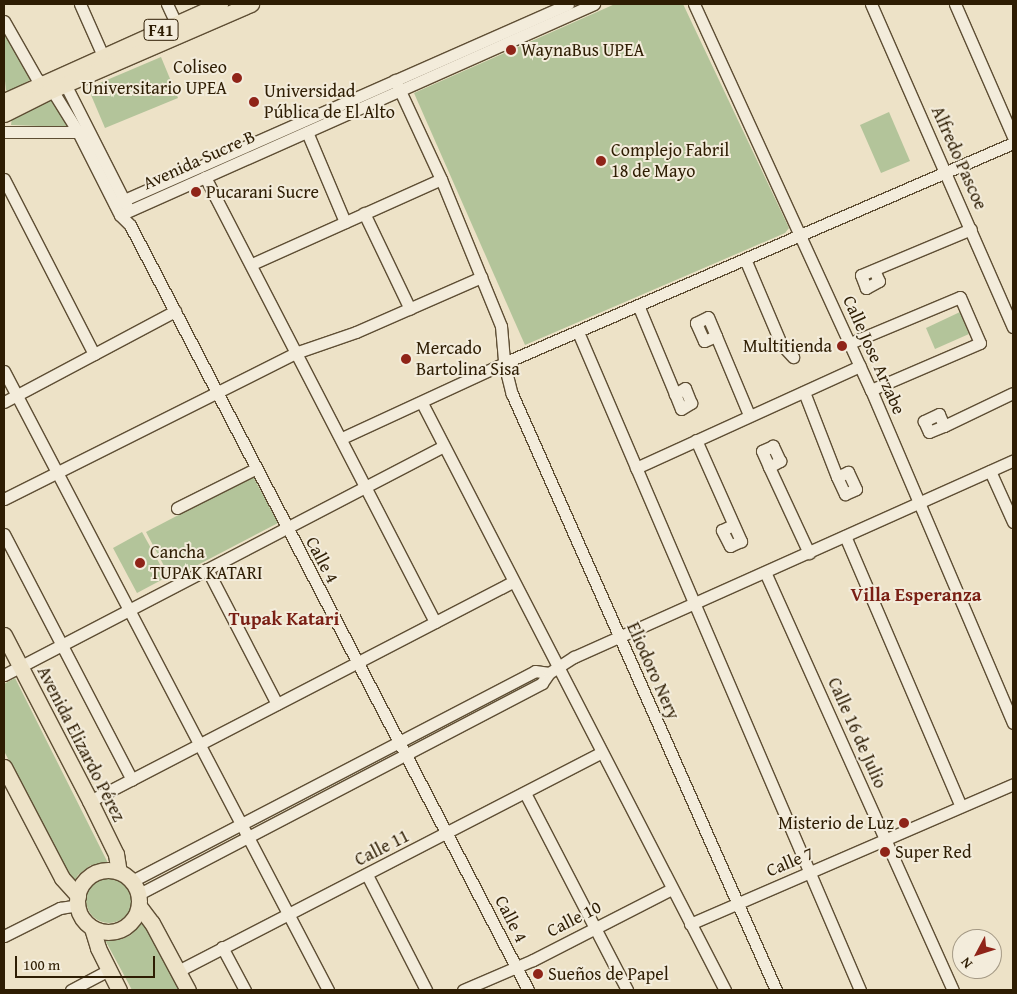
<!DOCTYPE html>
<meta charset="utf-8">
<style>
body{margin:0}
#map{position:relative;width:1017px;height:994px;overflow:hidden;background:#ede2c7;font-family:"Gentium Book Plus",serif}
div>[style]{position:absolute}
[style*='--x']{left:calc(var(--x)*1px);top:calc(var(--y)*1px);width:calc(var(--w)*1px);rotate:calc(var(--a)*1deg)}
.green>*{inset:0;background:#b3c49a}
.round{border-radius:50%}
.roads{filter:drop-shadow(1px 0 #5e4e34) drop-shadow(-1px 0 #5e4e34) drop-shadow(0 1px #5e4e34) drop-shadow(0 -1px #5e4e34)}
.minor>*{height:11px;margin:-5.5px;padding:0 5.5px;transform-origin:5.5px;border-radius:5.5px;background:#f3ecdb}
.major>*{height:15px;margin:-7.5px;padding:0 7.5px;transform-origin:7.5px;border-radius:7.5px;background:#ede2c7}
.major>.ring{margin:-7.5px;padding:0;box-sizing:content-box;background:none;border:15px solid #ede2c7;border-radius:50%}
.dots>*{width:14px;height:14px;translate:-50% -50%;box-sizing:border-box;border:2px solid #f3ecdb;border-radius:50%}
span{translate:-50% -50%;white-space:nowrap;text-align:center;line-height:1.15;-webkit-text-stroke:4px #f3ecdb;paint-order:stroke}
.shield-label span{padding:1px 4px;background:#f3ecdb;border:1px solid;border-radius:4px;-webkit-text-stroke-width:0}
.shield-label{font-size:16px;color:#2e1d03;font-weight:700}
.poi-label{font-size:18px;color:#2e1d03}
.left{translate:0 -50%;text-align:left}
.right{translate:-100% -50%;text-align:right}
.street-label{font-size:18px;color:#2e1d03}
.neighbourhood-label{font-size:19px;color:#7a1f14;font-weight:700}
.frame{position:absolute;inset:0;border:5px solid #2e1d03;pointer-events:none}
.north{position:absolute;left:952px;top:929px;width:50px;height:50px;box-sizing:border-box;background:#f3ecdb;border:1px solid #a49985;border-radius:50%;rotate:230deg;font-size:14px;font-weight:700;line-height:20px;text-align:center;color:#2e1d03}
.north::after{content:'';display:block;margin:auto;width:18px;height:22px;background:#8f2418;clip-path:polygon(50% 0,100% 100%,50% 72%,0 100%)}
.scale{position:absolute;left:15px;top:956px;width:140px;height:22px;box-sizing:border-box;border:2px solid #2e1d03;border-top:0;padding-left:6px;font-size:15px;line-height:18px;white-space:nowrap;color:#2e1d03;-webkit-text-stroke:4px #f3ecdb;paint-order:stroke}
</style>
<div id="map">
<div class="green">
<i style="clip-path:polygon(615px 4px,683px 4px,789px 228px,785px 233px,525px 345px,414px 93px)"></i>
<i style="clip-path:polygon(4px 28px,30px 80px,9px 92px,6px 90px,4px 72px)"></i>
<i style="clip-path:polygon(161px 57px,178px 98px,105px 128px,88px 88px)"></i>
<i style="clip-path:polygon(49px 99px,53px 99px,67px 127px,11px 125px,12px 117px)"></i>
<i style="clip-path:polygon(889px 112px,910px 161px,881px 173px,860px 125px)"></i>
<i style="clip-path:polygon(960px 312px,969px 334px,935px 349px,926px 328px)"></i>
<i style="clip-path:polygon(253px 476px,278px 523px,171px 579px,146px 532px)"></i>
<i style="clip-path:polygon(142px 532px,167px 577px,137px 593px,113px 548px)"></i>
<i style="clip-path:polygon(15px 678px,109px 865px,91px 865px,78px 875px,73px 884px,4px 751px,4px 684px)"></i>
<i class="round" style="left:86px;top:877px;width:46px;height:46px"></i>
<i style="clip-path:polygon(143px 917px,180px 990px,132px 990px,104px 938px,122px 939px,131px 935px)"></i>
</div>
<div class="roads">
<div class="minor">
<i style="--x:80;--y:4;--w:57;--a:66.1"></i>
<i style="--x:167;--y:4;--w:21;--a:65"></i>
<i style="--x:694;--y:4;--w:425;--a:65.4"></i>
<i style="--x:871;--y:390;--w:362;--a:66.9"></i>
<i style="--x:871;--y:4;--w:353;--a:66.3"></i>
<i style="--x:955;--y:4;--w:145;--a:66.4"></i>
<i style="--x:4;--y:21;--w:67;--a:60.4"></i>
<i style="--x:37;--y:79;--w:19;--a:36"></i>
<i style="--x:52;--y:90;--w:49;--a:58.2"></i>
<i style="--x:78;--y:132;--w:93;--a:63.2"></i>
<i style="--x:120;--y:215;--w:14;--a:45"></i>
<i style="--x:130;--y:225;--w:862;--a:62.51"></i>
<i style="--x:62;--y:78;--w:144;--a:63.1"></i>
<i style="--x:395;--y:80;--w:109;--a:65.1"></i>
<i style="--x:441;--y:179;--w:159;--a:67.8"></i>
<i style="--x:501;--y:326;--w:37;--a:85"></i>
<i style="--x:504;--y:363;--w:32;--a:76"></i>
<i style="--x:512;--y:394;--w:652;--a:66.11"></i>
<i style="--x:4;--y:132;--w:79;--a:0"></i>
<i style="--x:307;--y:132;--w:98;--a:67.1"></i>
<i style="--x:205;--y:177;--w:501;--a:62.67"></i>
<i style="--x:4;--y:179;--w:197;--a:62.8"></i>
<i style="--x:115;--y:204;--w:495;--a:-23.8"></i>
<i style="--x:364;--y:213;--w:106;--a:64.4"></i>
<i style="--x:120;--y:215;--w:519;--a:-24"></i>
<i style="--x:745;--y:259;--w:92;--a:67"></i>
<i style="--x:781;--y:344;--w:18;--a:47"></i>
<i style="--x:252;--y:264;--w:207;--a:-24.2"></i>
<i style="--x:874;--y:270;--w:12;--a:66"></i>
<i style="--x:879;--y:281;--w:15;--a:152"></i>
<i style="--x:866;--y:288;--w:14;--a:-111"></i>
<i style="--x:861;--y:275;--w:119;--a:-22.7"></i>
<i style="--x:638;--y:305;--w:96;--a:67.4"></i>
<i style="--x:675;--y:394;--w:16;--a:68"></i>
<i style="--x:681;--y:409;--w:12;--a:-31"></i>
<i style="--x:691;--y:403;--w:16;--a:-112"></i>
<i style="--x:685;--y:388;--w:12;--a:149"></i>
<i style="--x:578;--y:332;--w:716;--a:66.8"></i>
<i style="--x:716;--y:336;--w:13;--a:157"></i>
<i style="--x:704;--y:341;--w:20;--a:-114"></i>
<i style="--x:696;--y:323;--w:13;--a:-27"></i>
<i style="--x:708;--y:317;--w:21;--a:67"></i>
<i style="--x:716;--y:336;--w:86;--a:67.3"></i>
<i style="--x:850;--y:343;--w:119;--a:-22.7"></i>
<i style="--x:960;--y:297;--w:50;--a:66.5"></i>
<i style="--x:980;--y:343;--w:119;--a:156.7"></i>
<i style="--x:4;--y:371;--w:699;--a:62.37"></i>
<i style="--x:804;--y:392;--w:91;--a:68.8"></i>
<i style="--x:837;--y:477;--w:19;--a:65"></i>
<i style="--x:845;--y:494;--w:12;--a:-24"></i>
<i style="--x:856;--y:489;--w:19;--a:-115"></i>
<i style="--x:848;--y:472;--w:12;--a:156"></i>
<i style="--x:4;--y:402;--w:194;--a:-28"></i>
<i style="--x:422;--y:403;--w:661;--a:62.7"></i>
<i style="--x:944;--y:426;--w:13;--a:-113"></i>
<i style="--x:939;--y:414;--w:17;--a:155"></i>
<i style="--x:924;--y:421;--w:12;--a:66"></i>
<i style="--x:929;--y:432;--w:16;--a:-22"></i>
<i style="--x:944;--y:426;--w:76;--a:-25.6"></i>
<i style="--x:342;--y:438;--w:179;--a:-24.8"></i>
<i style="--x:504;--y:363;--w:555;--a:-23.37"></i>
<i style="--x:696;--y:440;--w:111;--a:66"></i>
<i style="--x:741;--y:541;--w:12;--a:156"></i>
<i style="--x:730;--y:546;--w:18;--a:-117"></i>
<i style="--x:722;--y:530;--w:12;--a:-24"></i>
<i style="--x:769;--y:467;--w:13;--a:-29"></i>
<i style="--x:780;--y:461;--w:17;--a:-115"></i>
<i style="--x:773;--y:446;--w:12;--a:156"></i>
<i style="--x:762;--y:451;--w:17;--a:66"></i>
<i style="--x:769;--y:467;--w:95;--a:65.1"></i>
<i style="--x:636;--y:468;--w:246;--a:-24.5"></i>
<i style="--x:990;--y:471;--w:56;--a:65.7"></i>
<i style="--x:4;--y:499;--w:329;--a:-26.6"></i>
<i style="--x:298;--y:352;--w:61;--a:-19"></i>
<i style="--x:356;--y:332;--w:137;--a:-23.7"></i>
<i style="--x:177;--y:508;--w:87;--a:-26.6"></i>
<i style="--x:4;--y:534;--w:277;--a:62.5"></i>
<i style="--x:845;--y:536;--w:294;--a:66.8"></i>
<i style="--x:207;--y:569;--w:152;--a:62.6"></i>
<i style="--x:765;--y:572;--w:458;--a:65.8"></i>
<i style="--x:4;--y:675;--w:495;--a:-27.5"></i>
<i style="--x:525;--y:793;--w:222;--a:62.6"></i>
<i style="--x:90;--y:801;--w:476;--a:-27.4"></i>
<i style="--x:367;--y:875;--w:129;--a:62.8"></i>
<i style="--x:132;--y:881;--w:454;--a:-27.5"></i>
<i style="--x:535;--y:671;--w:14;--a:8"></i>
<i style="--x:139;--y:894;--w:455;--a:-27.6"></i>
<i style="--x:542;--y:683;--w:12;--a:-55"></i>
<i style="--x:549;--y:673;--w:30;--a:-33"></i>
<i style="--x:574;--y:657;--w:481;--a:-24.1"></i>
<i style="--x:690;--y:924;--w:352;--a:-23.4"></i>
<i style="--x:4;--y:936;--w:63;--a:-26.6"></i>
<i style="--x:60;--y:908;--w:18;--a:-9"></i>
<i style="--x:222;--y:947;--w:49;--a:61.9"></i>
<i style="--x:178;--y:971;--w:476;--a:-27.3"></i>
<i style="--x:71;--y:990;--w:43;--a:-27.8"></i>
<i style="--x:463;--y:990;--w:76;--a:-23.2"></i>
<i style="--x:533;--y:960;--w:156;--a:-27.1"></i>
</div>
<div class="major">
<i style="--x:4;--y:101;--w:237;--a:-24.2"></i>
<i style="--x:4;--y:114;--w:54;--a:-26.6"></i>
<i style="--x:52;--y:90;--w:217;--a:-23.4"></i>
<i style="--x:4;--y:635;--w:187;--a:62.6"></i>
<i style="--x:90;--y:801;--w:59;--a:63.9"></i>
<i style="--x:116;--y:854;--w:18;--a:81"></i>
<i style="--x:4;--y:767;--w:125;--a:62.4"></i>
<i style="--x:62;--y:878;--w:24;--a:48"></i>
<i class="ring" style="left:77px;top:870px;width:47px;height:47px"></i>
<i style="--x:139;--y:906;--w:21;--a:53"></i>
<i style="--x:152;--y:923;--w:76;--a:61.8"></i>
<i style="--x:92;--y:928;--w:21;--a:73"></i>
<i style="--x:98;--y:948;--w:47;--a:63.4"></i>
</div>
</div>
<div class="dots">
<i style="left:511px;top:50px;background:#8f2418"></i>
<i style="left:237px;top:78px;background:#8f2418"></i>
<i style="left:254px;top:102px;background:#8f2418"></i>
<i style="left:601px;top:161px;background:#8f2418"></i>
<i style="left:196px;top:192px;background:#8f2418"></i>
<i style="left:842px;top:346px;background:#8f2418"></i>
<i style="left:406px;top:359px;background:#8f2418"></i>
<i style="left:140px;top:563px;background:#8f2418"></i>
<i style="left:904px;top:823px;background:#8f2418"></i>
<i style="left:885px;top:852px;background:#8f2418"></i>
<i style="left:538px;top:974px;background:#8f2418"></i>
</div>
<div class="shield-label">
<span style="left:161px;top:30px">F41</span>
</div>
<div class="poi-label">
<span class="left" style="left:521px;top:50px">WaynaBus UPEA</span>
<span class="right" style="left:227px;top:78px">Coliseo<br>Universitario UPEA</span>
<span class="left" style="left:264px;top:102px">Universidad<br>Pública de El Alto</span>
<span class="left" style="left:611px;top:161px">Complejo Fabril<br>18 de Mayo</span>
<span class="left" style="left:206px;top:192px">Pucarani Sucre</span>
<span class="right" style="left:832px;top:346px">Multitienda</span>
<span class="left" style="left:416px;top:359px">Mercado<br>Bartolina Sisa</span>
<span class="left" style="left:150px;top:563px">Cancha<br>TUPAK KATARI</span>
<span class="right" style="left:894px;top:823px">Misterio de Luz</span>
<span class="left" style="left:895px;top:852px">Super Red</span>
<span class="left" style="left:548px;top:974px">Sueños de Papel</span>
</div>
<div class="street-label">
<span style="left:959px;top:158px;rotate:66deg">Alfredo Pascoe</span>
<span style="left:199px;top:160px;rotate:-24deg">Avenida Sucre B</span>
<span style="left:874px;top:355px;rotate:66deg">Calle Jose Arzabe</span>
<span style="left:322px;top:560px;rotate:62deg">Calle 4</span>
<span style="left:653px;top:671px;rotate:66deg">Eliodoro Nery</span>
<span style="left:857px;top:733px;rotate:66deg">Calle 16 de Julio</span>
<span style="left:81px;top:744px;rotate:63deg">Avenida Elizardo Pérez</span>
<span style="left:382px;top:848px;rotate:-27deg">Calle 11</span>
<span style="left:790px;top:862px;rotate:-23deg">Calle 7</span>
<span style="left:511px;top:919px;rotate:63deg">Calle 4</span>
<span style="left:574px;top:919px;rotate:-27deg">Calle 10</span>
</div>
<div class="neighbourhood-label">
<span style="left:916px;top:595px">Villa Esperanza</span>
<span style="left:284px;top:619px">Tupak Katari</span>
</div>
<div class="frame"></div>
<div class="north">N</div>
<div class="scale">100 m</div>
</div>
